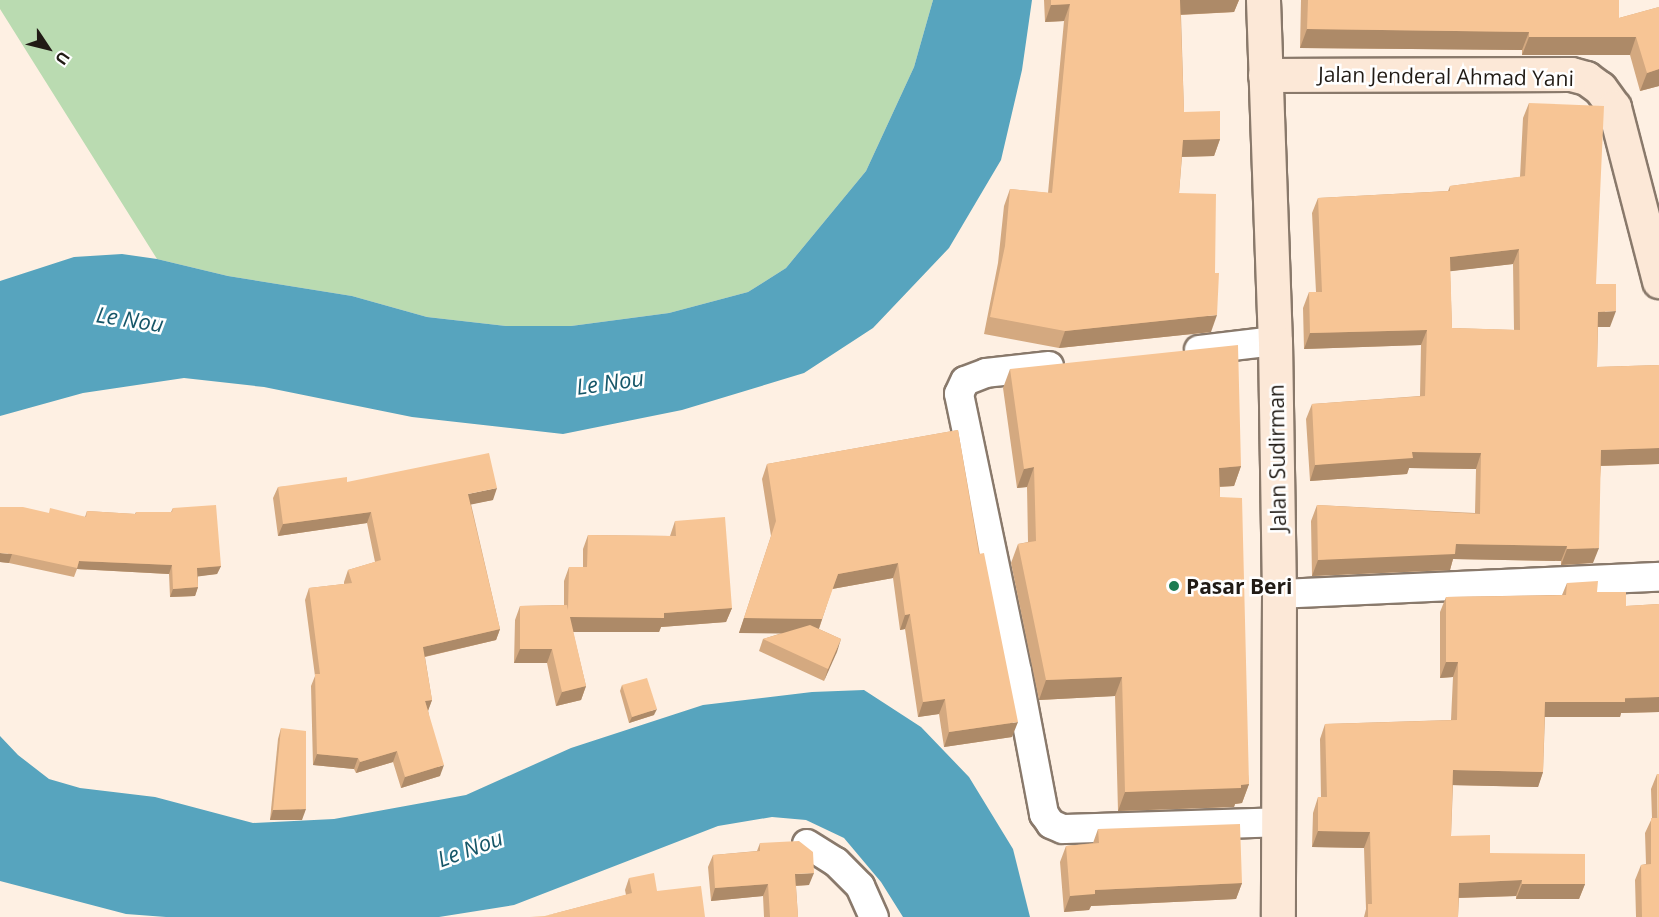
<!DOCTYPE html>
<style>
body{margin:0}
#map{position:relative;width:1659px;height:917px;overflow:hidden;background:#fef0e3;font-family:"Open Sans",sans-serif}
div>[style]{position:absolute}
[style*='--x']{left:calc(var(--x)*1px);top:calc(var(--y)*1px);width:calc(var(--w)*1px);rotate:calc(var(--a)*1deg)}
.green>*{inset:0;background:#badbb1}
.water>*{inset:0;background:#57a4be}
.roads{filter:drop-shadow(2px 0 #89796b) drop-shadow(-2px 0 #89796b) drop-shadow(0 2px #89796b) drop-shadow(0 -2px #89796b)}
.street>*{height:28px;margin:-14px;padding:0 14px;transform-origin:14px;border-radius:14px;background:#fff}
.secondary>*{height:33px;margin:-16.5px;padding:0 16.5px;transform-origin:16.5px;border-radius:16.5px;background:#fce8d7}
.wall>*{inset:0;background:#d4a980}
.shaded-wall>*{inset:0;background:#ad8a68}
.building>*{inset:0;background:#f7c595}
.dots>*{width:16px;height:16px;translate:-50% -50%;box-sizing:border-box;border:3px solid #fff;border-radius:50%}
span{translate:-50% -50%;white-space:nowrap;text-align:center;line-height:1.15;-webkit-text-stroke:5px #fff;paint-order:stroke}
.street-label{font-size:21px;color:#211b15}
.poi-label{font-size:21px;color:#211b15;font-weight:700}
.left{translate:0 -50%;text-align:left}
.water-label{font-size:22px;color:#165668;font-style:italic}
.north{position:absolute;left:18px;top:18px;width:60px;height:60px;-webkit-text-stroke:4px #fff;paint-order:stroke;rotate:125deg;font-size:16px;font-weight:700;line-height:24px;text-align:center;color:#211b15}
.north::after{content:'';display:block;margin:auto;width:21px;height:27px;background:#211b15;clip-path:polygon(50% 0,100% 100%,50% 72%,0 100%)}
</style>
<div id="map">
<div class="green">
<i style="clip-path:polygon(0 0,933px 0,914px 67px,866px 171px,786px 268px,748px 292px,669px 313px,571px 326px,506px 326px,427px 317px,352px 296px,228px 276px,157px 259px,0 9px)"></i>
</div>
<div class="water">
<i style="clip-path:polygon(933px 0,1032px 0,1022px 70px,1001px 160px,949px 248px,873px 328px,804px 373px,682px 410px,563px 434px,412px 417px,264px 387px,184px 378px,83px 393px,0 416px,0 281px,74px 257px,122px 254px,157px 259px,228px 276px,352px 296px,427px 317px,506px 326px,571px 326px,669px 313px,748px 292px,786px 268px,866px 171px,914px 67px)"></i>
<i style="clip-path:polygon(864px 690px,921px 727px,969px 777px,1013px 849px,1030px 917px,903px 917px,881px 882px,844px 838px,806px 820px,772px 817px,718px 826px,514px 905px,439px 917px,166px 917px,126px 914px,0 881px,0 736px,18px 755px,49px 779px,80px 788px,155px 797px,253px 823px,334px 819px,466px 795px,571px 748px,703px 705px,812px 692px)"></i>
</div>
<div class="roads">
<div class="street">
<i style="--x:1199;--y:350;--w:77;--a:-6.8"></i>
<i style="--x:1049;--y:366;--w:63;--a:173.7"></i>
<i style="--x:986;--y:373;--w:22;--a:159"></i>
<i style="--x:965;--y:381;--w:14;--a:115"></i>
<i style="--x:959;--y:394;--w:283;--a:78.2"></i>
<i style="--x:1017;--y:671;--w:146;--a:79.3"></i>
<i style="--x:1044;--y:814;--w:12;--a:55"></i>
<i style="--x:1051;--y:824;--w:13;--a:23"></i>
<i style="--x:1063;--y:829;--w:217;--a:-1.8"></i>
<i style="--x:1279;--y:594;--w:380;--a:-2.6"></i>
<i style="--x:807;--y:844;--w:34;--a:32"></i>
<i style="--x:836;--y:862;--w:34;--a:45"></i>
<i style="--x:860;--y:886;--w:34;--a:66"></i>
</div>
<div class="secondary">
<i style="--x:1263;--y:0;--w:341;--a:88"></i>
<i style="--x:1275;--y:341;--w:253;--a:89.1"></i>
<i style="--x:1279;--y:594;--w:323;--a:90.2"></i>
<i style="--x:1265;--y:75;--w:306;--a:-0.2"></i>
<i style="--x:1571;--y:74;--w:16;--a:15"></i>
<i style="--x:1586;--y:78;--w:17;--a:36"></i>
<i style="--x:1600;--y:88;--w:24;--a:54"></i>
<i style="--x:1614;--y:107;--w:180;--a:75.5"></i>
</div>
</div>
<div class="wall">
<i style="clip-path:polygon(1044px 0,1239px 0,1234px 12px,1181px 15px,1184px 112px,1220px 139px,1214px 156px,1182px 157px,1179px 193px,1211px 332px,1059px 348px,984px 334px,998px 263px,1004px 206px,1010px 189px,1048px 193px,1064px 21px,1045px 22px)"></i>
<i style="clip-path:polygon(1301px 0,1619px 0,1619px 18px,1659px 7px,1659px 86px,1640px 91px,1630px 55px,1522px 55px,1522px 50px,1300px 48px)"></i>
<i style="clip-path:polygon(evenodd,1529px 103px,1596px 284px,1610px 327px,1598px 327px,1597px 367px,1659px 365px,1659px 464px,1601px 466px,1593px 563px,1561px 565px,1561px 561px,1453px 559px,1450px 570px,1312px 576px,1311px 521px,1317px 505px,1475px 513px,1476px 469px,1409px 468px,1407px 474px,1310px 481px,1306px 419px,1312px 404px,1420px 396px,1421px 345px,1304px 349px,1303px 308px,1309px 292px,1316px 292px,1312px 213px,1318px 198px,1448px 191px,1450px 186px,1520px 177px,1523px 118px,1529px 103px,1513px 264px,1514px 330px,1452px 328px,1450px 271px,1513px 264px)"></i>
<i style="clip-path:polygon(1010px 369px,1241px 466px,1234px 486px,1220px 487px,1220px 497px,1249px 784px,1242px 803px,1235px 804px,1234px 807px,1118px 811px,1115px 696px,1039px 700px,1011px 563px,1018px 544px,1028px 542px,1027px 487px,1017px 488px,1003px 388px)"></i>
<i style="clip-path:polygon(958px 430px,1012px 737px,944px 747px,939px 714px,918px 717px,905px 629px,900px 630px,893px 578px,832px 589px,819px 629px,841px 639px,824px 681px,759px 651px,763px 639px,782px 633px,739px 633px,771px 536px,762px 479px,767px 464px)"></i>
<i style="clip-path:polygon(347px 482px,493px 500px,471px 504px,500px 629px,496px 640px,425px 657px,432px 700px,428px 710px,440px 776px,401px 788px,393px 762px,356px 773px,354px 769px,313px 765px,311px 686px,315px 676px,305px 600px,309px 588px,344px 584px,344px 582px,348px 570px,375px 562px,367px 523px,278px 536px,273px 498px,278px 487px)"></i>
<i style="clip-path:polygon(173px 508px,221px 566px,217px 574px,198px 576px,198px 587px,195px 596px,170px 597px,169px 574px,77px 569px,74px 577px,9px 563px,0 562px,48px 513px,85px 517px,87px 511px,135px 514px,136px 512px,171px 512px)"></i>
<i style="clip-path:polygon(675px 521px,732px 608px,726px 622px,661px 627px,659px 632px,573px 632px,586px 686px,581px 700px,556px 706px,547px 663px,514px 663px,515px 620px,520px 606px,564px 605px,564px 581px,569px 567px,583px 567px,583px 549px,588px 535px,670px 536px)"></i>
<i style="clip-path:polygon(1567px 583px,1597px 592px,1626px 606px,1659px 604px,1659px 712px,1621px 713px,1620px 717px,1545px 717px,1543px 772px,1538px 787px,1453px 785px,1451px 836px,1490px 853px,1585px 884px,1579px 899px,1516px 899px,1516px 896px,1459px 898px,1458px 917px,1364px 917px,1366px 909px,1364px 848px,1312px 847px,1313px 813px,1318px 797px,1321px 797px,1320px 739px,1325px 724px,1451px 720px,1453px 677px,1440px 678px,1440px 612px,1446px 597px,1562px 595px)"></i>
<i style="clip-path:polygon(622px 685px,654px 715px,629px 723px,620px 691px)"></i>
<i style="clip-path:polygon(281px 728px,302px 820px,270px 820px,278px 739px)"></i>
<i style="clip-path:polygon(1657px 774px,1659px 917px,1636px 917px,1635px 880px,1641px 865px,1646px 864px,1645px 833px,1652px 818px,1651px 789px)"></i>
<i style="clip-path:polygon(1098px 829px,1242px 883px,1236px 899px,1091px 906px,1089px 910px,1064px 912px,1060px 862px,1066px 846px,1093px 843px)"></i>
<i style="clip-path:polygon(760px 843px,809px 885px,796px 886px,798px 917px,764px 917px,763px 896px,711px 901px,708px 867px,713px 855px,757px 851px)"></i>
<i style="clip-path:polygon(629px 878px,657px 891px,545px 916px,626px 895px,625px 890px)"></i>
</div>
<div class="shaded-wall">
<i style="clip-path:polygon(1179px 0,1239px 0,1234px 12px,1174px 15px)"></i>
<i style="clip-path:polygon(1070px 4px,1064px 21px,1045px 22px,1051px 5px)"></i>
<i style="clip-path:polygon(1307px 29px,1529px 32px,1522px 50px,1300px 48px)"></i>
<i style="clip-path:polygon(1529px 37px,1636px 37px,1630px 55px,1522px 55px)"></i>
<i style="clip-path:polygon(1659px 69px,1659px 86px,1640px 91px,1647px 73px)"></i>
<i style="clip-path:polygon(1220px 139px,1214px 156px,1177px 157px,1183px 140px)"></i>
<i style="clip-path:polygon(1519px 249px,1513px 264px,1444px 272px,1450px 257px)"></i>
<i style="clip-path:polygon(1616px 311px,1610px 327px,1592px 327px,1598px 312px)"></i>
<i style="clip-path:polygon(1217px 315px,1211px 332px,1059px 348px,1065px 331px)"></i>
<i style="clip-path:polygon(1427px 330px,1421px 345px,1304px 349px,1310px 333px)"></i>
<i style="clip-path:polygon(1659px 448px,1659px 464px,1596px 466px,1601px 450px)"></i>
<i style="clip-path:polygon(1412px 452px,1481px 453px,1476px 469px,1409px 468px,1407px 474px,1310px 481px,1315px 465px)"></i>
<i style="clip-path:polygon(1241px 466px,1234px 486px,1212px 487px,1219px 468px)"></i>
<i style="clip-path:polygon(1034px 467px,1027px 487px,1017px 488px,1024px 469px)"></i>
<i style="clip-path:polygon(497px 488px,493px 500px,464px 506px,468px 494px)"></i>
<i style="clip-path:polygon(371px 512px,367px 523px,278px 536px,283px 524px)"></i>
<i style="clip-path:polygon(1456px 544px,1567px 546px,1561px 561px,1453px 559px,1450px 570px,1312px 576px,1318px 560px)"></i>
<i style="clip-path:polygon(1599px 548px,1593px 563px,1561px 565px,1567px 549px)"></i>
<i style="clip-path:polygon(0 553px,12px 554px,9px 563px,0 562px)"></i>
<i style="clip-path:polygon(79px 561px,172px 565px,169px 574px,77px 569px)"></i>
<i style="clip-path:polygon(898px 563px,893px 578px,832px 589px,838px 574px)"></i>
<i style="clip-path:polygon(221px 566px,217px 574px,194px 577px,197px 568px)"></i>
<i style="clip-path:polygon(198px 587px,195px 596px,170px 597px,173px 589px)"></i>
<i style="clip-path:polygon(732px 608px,726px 622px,661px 627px,659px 632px,565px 632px,570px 617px,664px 613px)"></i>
<i style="clip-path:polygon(910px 614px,905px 629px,900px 630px,905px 615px)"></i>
<i style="clip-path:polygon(744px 618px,822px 619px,817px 634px,739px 633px)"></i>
<i style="clip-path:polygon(500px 629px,496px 640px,419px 658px,423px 647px)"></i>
<i style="clip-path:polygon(841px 639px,837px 652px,824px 681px,828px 669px)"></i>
<i style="clip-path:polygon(520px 649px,552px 649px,547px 663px,514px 663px)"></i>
<i style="clip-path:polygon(1446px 662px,1458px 662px,1453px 677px,1440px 678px)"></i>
<i style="clip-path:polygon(1122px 677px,1115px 696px,1039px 700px,1046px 680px)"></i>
<i style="clip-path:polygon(586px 686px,581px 700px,556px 706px,562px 692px)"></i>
<i style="clip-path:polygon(1659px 697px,1659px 712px,1621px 713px,1620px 717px,1539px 717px,1545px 702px)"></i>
<i style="clip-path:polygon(945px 699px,939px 714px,918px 717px,923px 702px)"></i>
<i style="clip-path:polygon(432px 700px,428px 711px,425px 701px)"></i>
<i style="clip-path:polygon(657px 709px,654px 715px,629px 723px,632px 717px)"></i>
<i style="clip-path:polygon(1018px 722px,1012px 737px,944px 747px,949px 732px)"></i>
<i style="clip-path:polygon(397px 751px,393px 762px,356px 773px,360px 762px)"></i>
<i style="clip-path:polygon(317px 754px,358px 758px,354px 769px,313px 765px)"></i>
<i style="clip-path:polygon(444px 765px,440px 776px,401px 788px,405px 777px)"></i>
<i style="clip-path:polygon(1453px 770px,1543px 772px,1538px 787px,1448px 785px)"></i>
<i style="clip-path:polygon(1249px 784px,1242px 803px,1235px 804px,1234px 807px,1118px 811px,1125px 792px)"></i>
<i style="clip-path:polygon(306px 809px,302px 820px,270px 820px,273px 810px)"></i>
<i style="clip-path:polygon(1318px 831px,1370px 832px,1364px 848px,1312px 847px)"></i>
<i style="clip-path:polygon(814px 873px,809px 885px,790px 886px,795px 874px)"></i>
<i style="clip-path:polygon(1522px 880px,1516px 896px,1454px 898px,1459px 883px)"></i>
<i style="clip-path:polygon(1242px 883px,1236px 899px,1091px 906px,1089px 910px,1064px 912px,1070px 896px,1095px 890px)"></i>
<i style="clip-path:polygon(768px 884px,763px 896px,711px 901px,715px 888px)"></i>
<i style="clip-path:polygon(1522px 884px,1585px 884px,1579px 899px,1516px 899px)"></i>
</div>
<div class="building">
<i style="clip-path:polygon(1051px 0,1180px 0,1184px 112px,1220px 111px,1220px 139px,1183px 140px,1179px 193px,1216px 194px,1215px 273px,1219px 273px,1217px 315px,1065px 331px,990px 317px,1005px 246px,1010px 189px,1052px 193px,1070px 4px,1051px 5px)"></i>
<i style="clip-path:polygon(1308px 0,1619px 0,1619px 18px,1659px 7px,1659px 69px,1647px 73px,1636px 37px,1529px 37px,1529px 32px,1307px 29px)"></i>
<i style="clip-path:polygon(evenodd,1529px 103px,1604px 106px,1596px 284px,1616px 284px,1616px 311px,1598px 312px,1597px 367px,1659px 365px,1659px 448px,1601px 450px,1599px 548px,1567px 549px,1567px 546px,1456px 544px,1455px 554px,1318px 560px,1317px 505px,1480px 514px,1481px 453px,1412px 452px,1413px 458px,1315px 465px,1312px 404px,1425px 396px,1427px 330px,1310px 333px,1309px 292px,1322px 292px,1318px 198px,1450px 191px,1450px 186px,1525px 176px,1529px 103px,1519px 249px,1520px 330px,1452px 328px,1450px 257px,1519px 249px)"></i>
<i style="clip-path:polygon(1238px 345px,1241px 466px,1219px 468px,1220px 497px,1242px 498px,1249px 784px,1241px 785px,1241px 788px,1125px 792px,1122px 677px,1046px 680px,1018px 544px,1036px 541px,1034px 467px,1024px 469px,1010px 369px)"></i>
<i style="clip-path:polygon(958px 430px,979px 554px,984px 553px,1018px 722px,949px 732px,945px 699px,923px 702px,910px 614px,905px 615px,898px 563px,838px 574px,822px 619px,744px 618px,776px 521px,767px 464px)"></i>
<i style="clip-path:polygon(489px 453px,497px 488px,468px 494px,500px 629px,423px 647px,432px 700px,425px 701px,444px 765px,405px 777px,397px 751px,360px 762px,358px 758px,317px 754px,315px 674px,320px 674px,309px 588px,352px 583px,348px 570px,381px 560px,371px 512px,283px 524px,278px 487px,347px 477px,347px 482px)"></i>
<i style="clip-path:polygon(216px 505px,221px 566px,197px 568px,198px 587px,173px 589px,172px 565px,79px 561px,77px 568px,12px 554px,0 553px,0 507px,23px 507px,49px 513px,50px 508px,86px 517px,87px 511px,136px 514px,136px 512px,172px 512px,173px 508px)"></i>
<i style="clip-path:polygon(725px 517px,732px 608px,664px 613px,664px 618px,570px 617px,586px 686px,562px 692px,552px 649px,520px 649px,520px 606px,567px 605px,568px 610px,569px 567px,587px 567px,588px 535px,676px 536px,675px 521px)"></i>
<i style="clip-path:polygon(1598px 581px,1597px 592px,1626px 592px,1626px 606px,1659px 604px,1659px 697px,1625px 698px,1625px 702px,1545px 702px,1543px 772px,1453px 770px,1451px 836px,1490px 835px,1490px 853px,1585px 854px,1585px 884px,1522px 884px,1522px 880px,1459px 883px,1458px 917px,1368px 917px,1368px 904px,1372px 904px,1370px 832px,1318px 831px,1318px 797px,1327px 797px,1325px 724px,1457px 720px,1458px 662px,1446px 662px,1446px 597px,1566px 595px,1567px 583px)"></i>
<i style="clip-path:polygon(810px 625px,841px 639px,828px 669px,763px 639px)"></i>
<i style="clip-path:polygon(647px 678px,657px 709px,632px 717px,622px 685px)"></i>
<i style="clip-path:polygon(281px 728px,306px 731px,306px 809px,273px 810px)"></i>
<i style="clip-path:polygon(1657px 774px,1659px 774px,1659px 917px,1642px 917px,1641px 865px,1651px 864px,1651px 818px,1658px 818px)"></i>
<i style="clip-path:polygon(1240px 824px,1242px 883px,1095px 890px,1095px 894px,1070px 896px,1066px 846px,1099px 843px,1098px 829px)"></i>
<i style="clip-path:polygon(799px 841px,813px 852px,814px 873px,795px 874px,798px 917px,770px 917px,768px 884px,715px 888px,713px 855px,760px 851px,760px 843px)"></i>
<i style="clip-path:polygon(654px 873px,657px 891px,701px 886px,705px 917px,530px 917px,545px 916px,632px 893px,629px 878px)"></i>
</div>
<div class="dots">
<i style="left:1174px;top:586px;background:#1b7b52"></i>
</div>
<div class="street-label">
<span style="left:1446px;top:76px;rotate:1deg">Jalan Jenderal Ahmad Yani</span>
<span style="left:1277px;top:458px;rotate:-91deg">Jalan Sudirman</span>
</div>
<div class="poi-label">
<span class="left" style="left:1186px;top:586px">Pasar Beri</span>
</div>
<div class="water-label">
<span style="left:130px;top:319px;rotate:9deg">Le Nou</span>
<span style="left:610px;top:382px;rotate:-8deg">Le Nou</span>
<span style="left:470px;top:848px;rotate:-20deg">Le Nou</span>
</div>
<div class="north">U</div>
</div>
